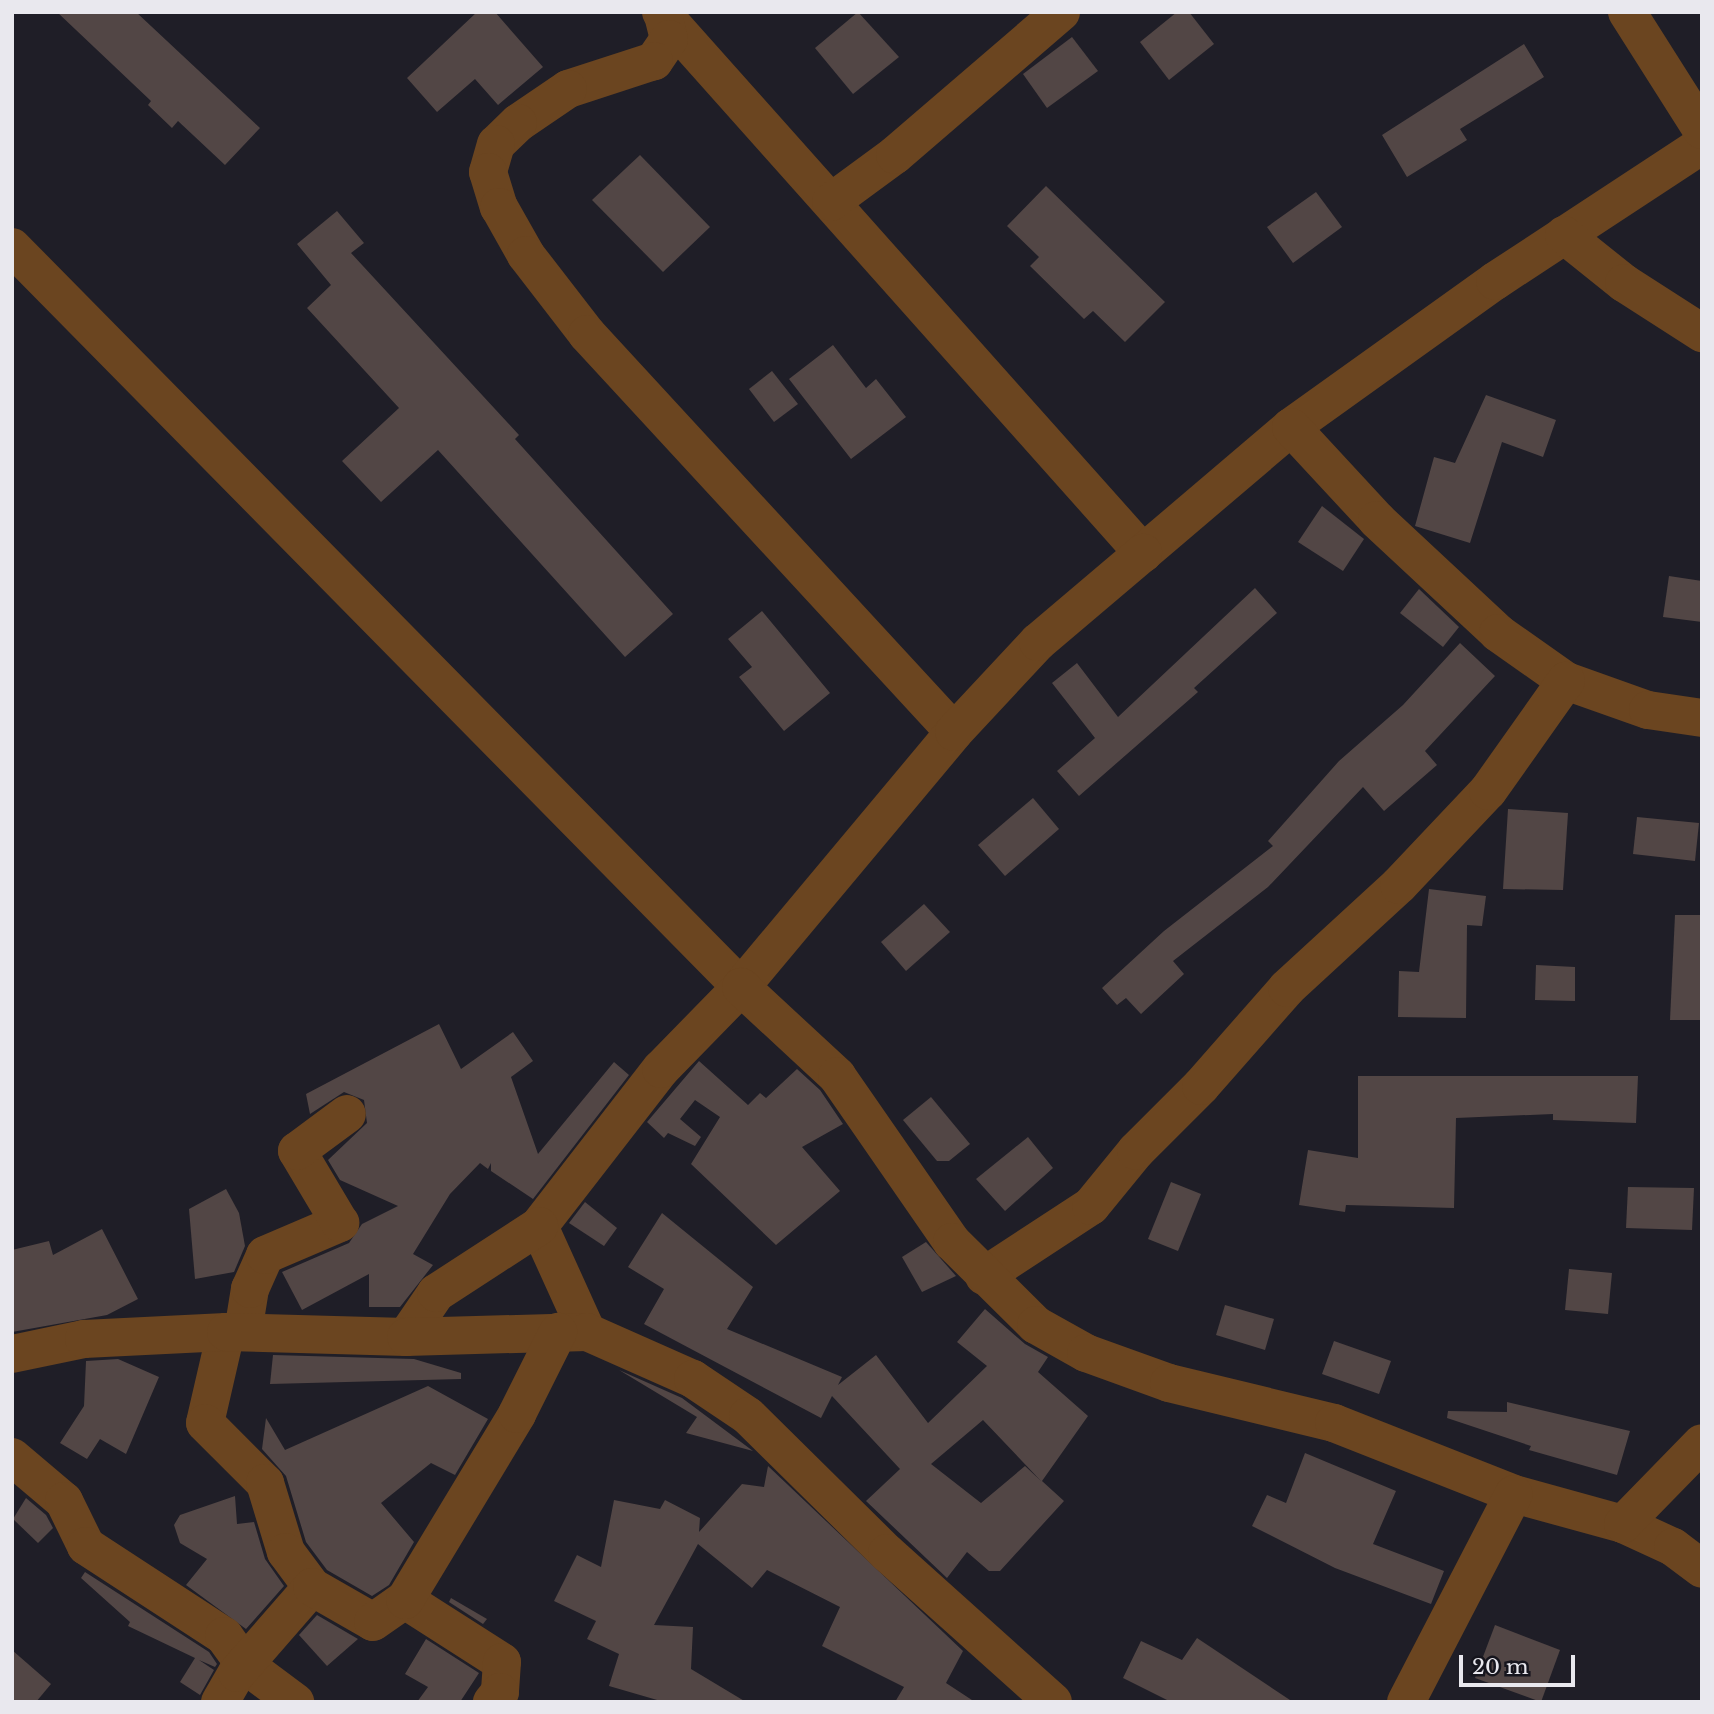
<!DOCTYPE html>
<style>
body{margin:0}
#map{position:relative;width:1714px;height:1714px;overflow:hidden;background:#1f1e27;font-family:"Libre Baskerville",serif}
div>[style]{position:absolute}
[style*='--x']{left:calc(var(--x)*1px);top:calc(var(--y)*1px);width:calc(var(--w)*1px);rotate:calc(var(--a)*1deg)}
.building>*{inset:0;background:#524645}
.minor>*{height:38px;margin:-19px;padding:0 19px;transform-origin:19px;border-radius:19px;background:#6b4520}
span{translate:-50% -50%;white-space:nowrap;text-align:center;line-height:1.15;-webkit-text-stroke:5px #16151d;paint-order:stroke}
.frame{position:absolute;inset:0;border:14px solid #e9e8ee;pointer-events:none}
.scale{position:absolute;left:1459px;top:1655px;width:116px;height:32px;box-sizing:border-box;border:4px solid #e9e8ee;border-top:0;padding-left:9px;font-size:21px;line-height:24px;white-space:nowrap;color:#e9e8ee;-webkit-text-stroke:5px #16151d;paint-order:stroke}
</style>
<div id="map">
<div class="building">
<i style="clip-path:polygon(57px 12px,136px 12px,260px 128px,225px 165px,178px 121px,172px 128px,148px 105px,151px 101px)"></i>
<i style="clip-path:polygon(477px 12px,495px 12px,543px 67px,498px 105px,475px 79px,437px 112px,407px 78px)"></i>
<i style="clip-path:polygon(858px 12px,899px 57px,853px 94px,815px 48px)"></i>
<i style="clip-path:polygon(1177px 12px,1189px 12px,1214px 44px,1169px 80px,1140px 42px)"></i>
<i style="clip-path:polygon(1072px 37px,1098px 71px,1047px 108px,1023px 74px)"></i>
<i style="clip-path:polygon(1524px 44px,1544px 77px,1460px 129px,1467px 140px,1407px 177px,1382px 135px)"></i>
<i style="clip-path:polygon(640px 155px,710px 227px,663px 272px,592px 200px)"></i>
<i style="clip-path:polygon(1046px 186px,1165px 302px,1125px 342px,1093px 311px,1084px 319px,1030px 266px,1039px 257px,1007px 226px)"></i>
<i style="clip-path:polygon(1316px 192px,1342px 227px,1293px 263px,1267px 227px)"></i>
<i style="clip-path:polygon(337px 211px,364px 243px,351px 253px,519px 435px,515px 439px,673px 614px,625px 657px,438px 450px,381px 502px,342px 461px,399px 408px,307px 308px,331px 285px,297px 244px)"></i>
<i style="clip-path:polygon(833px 345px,866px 388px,876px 379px,906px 417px,851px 459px,789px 379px)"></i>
<i style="clip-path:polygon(772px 371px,798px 404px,774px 422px,749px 389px)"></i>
<i style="clip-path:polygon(1486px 395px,1556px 420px,1543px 457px,1502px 442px,1470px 543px,1415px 526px,1434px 457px,1455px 463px)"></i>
<i style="clip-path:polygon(1322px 506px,1364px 539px,1343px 571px,1298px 542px)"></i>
<i style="clip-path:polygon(1669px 576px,1702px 581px,1702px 622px,1663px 617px)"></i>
<i style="clip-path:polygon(1255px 588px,1277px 613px,1194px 688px,1198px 692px,1079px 796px,1057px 771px,1095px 738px,1052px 683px,1077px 663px,1118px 717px)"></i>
<i style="clip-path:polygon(1419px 589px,1459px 627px,1443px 647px,1400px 613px)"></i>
<i style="clip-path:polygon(762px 611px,830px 693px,784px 731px,739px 677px,752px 667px,728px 639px)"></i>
<i style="clip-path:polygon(1460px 643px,1495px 676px,1425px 751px,1437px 765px,1384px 811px,1363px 787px,1268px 887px,1173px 961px,1184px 974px,1141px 1014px,1126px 998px,1117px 1005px,1102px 988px,1164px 931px,1273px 846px,1268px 841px,1339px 761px,1403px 705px)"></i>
<i style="clip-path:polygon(1033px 798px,1059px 829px,1005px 876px,978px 845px)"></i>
<i style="clip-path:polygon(1508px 809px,1568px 813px,1563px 890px,1503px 889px)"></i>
<i style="clip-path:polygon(1637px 817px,1699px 823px,1695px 861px,1633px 854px)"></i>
<i style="clip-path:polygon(1429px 889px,1486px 896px,1482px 926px,1467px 925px,1466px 1018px,1398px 1017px,1399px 971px,1419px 972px)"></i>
<i style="clip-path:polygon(924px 904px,950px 932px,906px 971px,881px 942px)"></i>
<i style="clip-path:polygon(1675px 915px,1700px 915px,1702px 1020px,1670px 1020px)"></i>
<i style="clip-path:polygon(1536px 965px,1575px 967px,1575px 1001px,1535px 1000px)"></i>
<i style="clip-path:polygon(439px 1024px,461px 1069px,513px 1032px,533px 1061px,511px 1077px,538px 1154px,614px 1062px,629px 1075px,533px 1199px,491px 1171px,491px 1163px,488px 1169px,480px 1163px,450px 1194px,413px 1254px,433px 1265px,400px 1307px,369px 1307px,369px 1274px,302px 1310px,282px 1272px,349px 1243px,362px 1224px,398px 1206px,340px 1180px,328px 1160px,367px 1123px,364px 1100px,344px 1092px,310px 1114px,306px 1094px)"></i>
<i style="clip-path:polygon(699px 1061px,748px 1105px,760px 1093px,766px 1098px,797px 1069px,820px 1090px,843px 1124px,802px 1147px,840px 1191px,776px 1245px,691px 1164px,720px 1117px,695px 1100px,680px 1119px,701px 1137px,695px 1146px,668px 1133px,664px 1138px,647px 1122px)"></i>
<i style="clip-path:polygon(1358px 1076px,1638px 1076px,1636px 1123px,1553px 1120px,1553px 1114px,1456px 1118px,1454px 1208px,1346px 1205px,1345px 1212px,1299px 1205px,1308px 1150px,1358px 1158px)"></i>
<i style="clip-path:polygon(931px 1097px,970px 1144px,949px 1161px,937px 1161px,903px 1120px)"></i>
<i style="clip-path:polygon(1028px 1137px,1053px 1168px,1005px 1211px,976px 1179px)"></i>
<i style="clip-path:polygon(1171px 1182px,1201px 1194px,1178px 1251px,1148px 1239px)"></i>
<i style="clip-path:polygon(1628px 1187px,1694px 1188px,1692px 1230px,1626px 1228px)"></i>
<i style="clip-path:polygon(226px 1189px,239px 1213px,245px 1246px,234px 1272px,195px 1279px,189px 1209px)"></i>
<i style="clip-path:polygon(585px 1202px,617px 1228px,604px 1246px,569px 1223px)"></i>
<i style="clip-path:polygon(evenodd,662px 1213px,753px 1287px,727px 1329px,842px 1377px,838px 1385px,876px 1355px,928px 1423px,987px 1366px,957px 1342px,985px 1309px,1025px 1344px,1048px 1357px,1038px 1372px,1088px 1416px,1042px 1481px,1064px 1501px,1000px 1571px,989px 1571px,967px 1552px,947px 1578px,866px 1501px,900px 1469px,832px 1396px,821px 1418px,644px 1324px,664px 1289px,628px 1267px,662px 1213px,983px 1420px,1041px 1481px,1025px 1466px,981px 1503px,931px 1464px,983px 1420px)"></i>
<i style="clip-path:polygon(102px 1229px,138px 1299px,107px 1315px,12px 1332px,12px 1250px,49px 1241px,53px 1255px)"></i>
<i style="clip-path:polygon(926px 1242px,956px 1276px,922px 1292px,902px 1257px)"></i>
<i style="clip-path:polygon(1569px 1269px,1612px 1273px,1608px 1314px,1565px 1310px)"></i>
<i style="clip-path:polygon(1225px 1305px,1274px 1319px,1265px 1350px,1216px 1335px)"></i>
<i style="clip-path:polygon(1334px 1341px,1391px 1361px,1379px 1394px,1322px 1374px)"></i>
<i style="clip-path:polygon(273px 1355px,414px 1359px,461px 1373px,461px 1379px,270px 1384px)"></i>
<i style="clip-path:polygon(118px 1359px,159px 1377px,126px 1454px,100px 1439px,87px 1459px,60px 1443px,84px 1406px,86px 1361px)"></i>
<i style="clip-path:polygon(619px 1370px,682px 1398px,753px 1451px,686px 1433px,697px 1417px)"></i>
<i style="clip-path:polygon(428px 1386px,488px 1419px,455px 1475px,431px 1463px,381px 1503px,414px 1542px,389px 1585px,372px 1596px,327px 1570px,306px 1542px,286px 1476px,262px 1449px,266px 1418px,285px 1450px)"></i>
<i style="clip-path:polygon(1507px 1402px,1630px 1431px,1617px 1475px,1529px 1450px,1531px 1446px,1447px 1418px,1448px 1411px,1507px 1412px)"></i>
<i style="clip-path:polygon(1305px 1453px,1396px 1491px,1373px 1544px,1444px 1571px,1431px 1604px,1335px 1568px,1252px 1526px,1267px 1495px,1286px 1503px)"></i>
<i style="clip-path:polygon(768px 1466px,963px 1651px,946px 1683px,975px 1702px,895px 1702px,904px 1687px,822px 1646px,840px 1607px,767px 1570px,752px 1588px,698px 1544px,654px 1625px,693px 1627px,691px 1669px,746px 1702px,664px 1702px,609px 1686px,619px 1654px,587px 1639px,596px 1621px,554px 1601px,577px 1555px,601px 1567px,614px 1500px,660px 1509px,665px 1500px,700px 1518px,699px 1532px,742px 1484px,764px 1487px)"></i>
<i style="clip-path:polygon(235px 1496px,237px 1524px,254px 1522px,265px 1559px,284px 1586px,246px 1629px,186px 1585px,207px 1559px,180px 1543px,174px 1525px,180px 1515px)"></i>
<i style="clip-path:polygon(26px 1498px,46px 1515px,53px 1528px,38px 1543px,13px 1519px)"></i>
<i style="clip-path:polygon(85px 1572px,209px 1652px,217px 1664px,215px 1667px,199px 1660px,214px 1670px,200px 1695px,180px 1682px,195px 1658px,128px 1626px,130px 1622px,81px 1578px)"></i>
<i style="clip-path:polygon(451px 1598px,487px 1619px,483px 1624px,449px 1602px)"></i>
<i style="clip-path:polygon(317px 1615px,358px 1639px,327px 1666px,299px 1635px)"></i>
<i style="clip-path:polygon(1495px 1625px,1560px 1650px,1541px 1702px,1475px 1678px)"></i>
<i style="clip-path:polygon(1197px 1638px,1293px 1702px,1171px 1702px,1123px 1678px,1141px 1641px,1182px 1660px)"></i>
<i style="clip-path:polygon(426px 1639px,479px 1673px,460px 1702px,417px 1702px,428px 1687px,405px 1674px)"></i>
<i style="clip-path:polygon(12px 1650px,51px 1684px,36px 1702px,12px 1702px)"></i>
</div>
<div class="minor">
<i style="--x:661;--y:12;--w:725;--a:48.3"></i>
<i style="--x:1143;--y:553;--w:194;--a:-40.4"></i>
<i style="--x:1291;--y:427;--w:251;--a:-35.6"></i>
<i style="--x:1495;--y:281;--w:248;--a:-33.3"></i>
<i style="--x:1627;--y:12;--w:140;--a:57.6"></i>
<i style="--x:663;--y:15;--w:25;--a:76"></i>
<i style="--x:669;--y:39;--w:27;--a:124"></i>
<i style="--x:654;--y:61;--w:90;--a:162"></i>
<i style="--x:568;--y:89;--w:60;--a:145.8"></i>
<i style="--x:518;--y:123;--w:30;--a:136"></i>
<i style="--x:496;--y:144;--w:29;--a:106"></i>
<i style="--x:488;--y:172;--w:37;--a:73"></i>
<i style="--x:499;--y:207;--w:55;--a:60.6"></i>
<i style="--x:526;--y:255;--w:100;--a:52.3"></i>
<i style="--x:587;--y:334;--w:541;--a:47.32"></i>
<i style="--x:831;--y:202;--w:79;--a:-36.3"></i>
<i style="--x:895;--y:155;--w:219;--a:-40.7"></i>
<i style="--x:1564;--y:235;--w:77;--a:38.7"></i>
<i style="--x:1624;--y:283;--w:93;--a:32.7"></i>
<i style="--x:12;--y:247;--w:1039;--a:45.43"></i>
<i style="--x:741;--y:987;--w:332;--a:-50.1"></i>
<i style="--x:954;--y:732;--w:123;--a:-47"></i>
<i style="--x:1038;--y:642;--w:138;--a:-40.3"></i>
<i style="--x:1291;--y:427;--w:127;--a:47.2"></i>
<i style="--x:1377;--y:520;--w:166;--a:43"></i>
<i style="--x:1498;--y:633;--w:83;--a:35.2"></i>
<i style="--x:1566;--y:681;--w:87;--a:19.5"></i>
<i style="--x:1648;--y:710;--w:55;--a:8.4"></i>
<i style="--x:984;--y:1276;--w:128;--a:-33.2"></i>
<i style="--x:1091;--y:1206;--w:71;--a:-50.7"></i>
<i style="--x:1136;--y:1151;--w:92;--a:-45"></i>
<i style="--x:1201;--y:1086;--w:130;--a:-48.7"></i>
<i style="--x:1287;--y:988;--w:152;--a:-42.6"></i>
<i style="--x:1399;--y:885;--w:129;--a:-46.6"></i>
<i style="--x:1488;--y:791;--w:135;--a:-54.7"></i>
<i style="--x:226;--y:1332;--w:93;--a:103"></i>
<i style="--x:205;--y:1423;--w:85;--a:45"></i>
<i style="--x:265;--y:1483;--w:72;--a:73.1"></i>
<i style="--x:286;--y:1552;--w:44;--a:53.4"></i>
<i style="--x:243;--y:1332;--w:44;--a:-80.8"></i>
<i style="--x:250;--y:1289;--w:37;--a:-66"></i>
<i style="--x:265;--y:1255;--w:82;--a:-23.1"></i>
<i style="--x:340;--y:1223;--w:84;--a:-120.8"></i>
<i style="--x:297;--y:1151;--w:62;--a:-36.5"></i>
<i style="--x:587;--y:1332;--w:116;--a:-114.4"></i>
<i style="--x:539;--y:1226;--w:199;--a:-52.2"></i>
<i style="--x:661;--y:1069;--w:115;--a:-45.7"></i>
<i style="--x:741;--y:987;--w:131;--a:42.8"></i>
<i style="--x:837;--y:1076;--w:202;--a:55.3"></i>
<i style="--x:952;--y:1242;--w:118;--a:44.7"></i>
<i style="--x:1036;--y:1325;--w:57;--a:29.2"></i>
<i style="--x:1086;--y:1353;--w:88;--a:19.9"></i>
<i style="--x:1169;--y:1383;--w:170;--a:13.6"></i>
<i style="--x:1334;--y:1423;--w:193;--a:21.5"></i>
<i style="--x:1514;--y:1494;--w:113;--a:15.4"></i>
<i style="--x:1623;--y:1524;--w:55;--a:24.7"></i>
<i style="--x:1673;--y:1547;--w:36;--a:37"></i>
<i style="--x:406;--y:1337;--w:53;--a:-55.7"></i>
<i style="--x:436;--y:1293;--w:123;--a:-33"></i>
<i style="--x:12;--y:1354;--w:74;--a:-11.8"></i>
<i style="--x:84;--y:1339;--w:142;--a:-2.8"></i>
<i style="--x:226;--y:1332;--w:180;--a:1.6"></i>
<i style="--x:406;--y:1337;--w:181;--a:-1.6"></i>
<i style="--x:587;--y:1332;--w:116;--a:23.9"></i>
<i style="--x:693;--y:1379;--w:66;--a:33.9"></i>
<i style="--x:748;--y:1416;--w:195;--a:44.6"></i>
<i style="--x:887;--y:1553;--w:223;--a:41.9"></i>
<i style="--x:12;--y:1457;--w:68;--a:40.2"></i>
<i style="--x:64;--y:1501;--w:50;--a:63.9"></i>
<i style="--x:86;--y:1546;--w:165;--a:33.1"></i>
<i style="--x:224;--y:1636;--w:34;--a:54"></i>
<i style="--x:244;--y:1664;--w:64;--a:36.7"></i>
<i style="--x:1623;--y:1524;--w:113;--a:-45.7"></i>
<i style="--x:405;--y:1600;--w:115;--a:32.6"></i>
<i style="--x:502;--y:1662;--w:30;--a:94"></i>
<i style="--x:500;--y:1692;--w:13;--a:129"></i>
<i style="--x:220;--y:1702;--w:34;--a:-60"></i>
<i style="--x:237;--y:1673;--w:114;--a:-48.9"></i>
<i style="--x:312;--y:1587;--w:70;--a:29.8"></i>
<i style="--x:373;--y:1622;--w:39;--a:-35"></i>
<i style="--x:405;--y:1600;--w:217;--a:-58.9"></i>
<i style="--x:517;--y:1414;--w:92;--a:-63.4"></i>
<i style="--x:1406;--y:1702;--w:234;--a:-62.6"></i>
</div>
<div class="frame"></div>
<div class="scale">20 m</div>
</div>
